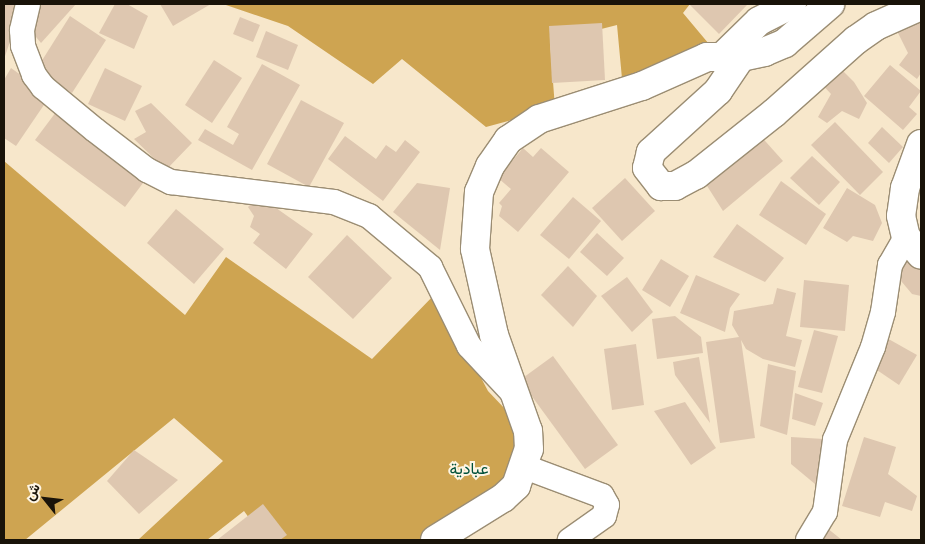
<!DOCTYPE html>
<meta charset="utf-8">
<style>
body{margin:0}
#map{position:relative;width:925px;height:544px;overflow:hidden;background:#f7e7cb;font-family:"Crimson Pro",Vazirmatn,serif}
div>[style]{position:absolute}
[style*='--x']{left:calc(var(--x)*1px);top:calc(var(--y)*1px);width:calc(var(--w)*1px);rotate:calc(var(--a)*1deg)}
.forest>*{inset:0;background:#cea451}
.building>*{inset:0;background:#dec7b0}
.roads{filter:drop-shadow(1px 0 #9b8d73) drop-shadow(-1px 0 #9b8d73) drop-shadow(0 1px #9b8d73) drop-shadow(0 -1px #9b8d73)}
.street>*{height:24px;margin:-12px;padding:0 12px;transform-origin:12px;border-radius:12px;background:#fff}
.secondary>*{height:28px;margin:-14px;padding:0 14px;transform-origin:14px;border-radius:14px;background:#fff}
span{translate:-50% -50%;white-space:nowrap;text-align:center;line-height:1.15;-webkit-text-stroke:4px #fef5e4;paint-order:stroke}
.quarter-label{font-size:16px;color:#00503a}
.frame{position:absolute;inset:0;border:5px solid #191309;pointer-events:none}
.north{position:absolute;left:20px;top:474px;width:50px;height:50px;-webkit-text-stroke:4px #fef5e4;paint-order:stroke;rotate:299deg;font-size:14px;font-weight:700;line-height:20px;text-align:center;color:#191309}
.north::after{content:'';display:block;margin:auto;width:18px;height:22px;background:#191309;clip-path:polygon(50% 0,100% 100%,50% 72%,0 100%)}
</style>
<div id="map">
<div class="forest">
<i style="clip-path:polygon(223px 4px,690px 4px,683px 13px,719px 56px,624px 100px,617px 25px,550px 42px,555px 108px,486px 127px,402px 59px,373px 84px,288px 26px)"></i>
<i style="clip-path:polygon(4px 161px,185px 315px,226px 257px,372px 359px,436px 293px,488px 391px,506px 410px,517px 433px,517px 472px,433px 540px,265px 540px,244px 511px,207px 540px,138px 540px,223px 461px,174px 418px,25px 540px,4px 540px)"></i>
</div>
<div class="building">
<i style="clip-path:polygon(4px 4px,23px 4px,4px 59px)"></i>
<i style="clip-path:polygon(36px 4px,76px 4px,41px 43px,27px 26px)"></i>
<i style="clip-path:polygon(115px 4px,127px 4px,148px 16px,134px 49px,99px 33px)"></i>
<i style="clip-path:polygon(160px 4px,211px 4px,173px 26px)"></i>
<i style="clip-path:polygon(689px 4px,748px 4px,719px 34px)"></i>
<i style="clip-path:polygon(70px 16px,106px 40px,72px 93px,36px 70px)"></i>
<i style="clip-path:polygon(921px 16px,921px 73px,917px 79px,899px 65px,908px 53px,895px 27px)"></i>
<i style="clip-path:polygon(240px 17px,260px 25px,253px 42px,233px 34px)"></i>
<i style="clip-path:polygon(602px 23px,605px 80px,552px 83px,549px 26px)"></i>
<i style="clip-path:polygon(266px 31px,298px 45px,288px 70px,256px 57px)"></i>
<i style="clip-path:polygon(214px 60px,242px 78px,212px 123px,185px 105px)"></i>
<i style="clip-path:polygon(834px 62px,854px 82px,867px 103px,859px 119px,842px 111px,827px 123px,818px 117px,831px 94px,817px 79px)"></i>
<i style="clip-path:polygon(262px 64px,300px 85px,252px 170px,198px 140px,205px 129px,233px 145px,239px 134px,227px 127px)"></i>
<i style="clip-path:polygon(890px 65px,921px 91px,909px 107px,917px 114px,903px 130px,864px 96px)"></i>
<i style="clip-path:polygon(11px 68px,50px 96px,16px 146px,4px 138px,4px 80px)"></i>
<i style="clip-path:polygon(105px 68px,142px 86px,125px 121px,88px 104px)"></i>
<i style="clip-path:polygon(301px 100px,344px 123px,309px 187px,267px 164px)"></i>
<i style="clip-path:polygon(151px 103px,192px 143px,166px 170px,134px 139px,146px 132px,135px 111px)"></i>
<i style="clip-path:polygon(56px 112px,146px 179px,125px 207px,35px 140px)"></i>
<i style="clip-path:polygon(835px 122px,883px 172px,860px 195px,811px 145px)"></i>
<i style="clip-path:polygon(882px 127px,903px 147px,889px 163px,868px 143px)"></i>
<i style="clip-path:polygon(758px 133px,783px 161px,723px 211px,702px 178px)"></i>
<i style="clip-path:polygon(345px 136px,376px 159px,386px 145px,396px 152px,405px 140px,420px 152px,383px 201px,328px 159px)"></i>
<i style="clip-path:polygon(523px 148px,533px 157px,541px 148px,569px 172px,518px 232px,499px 216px,502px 206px,499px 203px,511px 189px,498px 178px)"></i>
<i style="clip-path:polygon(812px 156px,840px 182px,819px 205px,790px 178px)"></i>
<i style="clip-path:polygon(625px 178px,655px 211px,622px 241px,592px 208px)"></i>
<i style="clip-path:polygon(781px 181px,826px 214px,806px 245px,759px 215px)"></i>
<i style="clip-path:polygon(417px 183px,450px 188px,440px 250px,393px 212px)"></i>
<i style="clip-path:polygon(847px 188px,875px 205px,882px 223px,873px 241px,853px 236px,847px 242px,823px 228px)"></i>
<i style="clip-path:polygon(259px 196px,313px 234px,286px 269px,253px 243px,260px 234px,250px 227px,254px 216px,248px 207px)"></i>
<i style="clip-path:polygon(573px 197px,601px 221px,569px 259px,540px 235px)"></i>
<i style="clip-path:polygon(176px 209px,224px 249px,194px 284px,147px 243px)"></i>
<i style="clip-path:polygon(737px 224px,784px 258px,765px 282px,713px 257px)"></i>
<i style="clip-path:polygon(597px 233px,624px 258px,607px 276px,580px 252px)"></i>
<i style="clip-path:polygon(347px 235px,392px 278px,353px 319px,308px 277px)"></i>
<i style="clip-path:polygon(908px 255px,921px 271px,921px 296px,912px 294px,891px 269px)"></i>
<i style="clip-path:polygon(661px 259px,689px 276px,670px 307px,642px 290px)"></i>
<i style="clip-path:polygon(568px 266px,597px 296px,573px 327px,541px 295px)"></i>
<i style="clip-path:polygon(696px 275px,740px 294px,730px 308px,725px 332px,680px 313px)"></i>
<i style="clip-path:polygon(627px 277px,653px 312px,632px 332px,601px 296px)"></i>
<i style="clip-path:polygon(804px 280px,849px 285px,845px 331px,800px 327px)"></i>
<i style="clip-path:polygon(777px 288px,796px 293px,786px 336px,802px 340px,795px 367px,763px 359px,746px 349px,741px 340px,755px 438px,720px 443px,706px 342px,739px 337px,732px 325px,734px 311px,773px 304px)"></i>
<i style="clip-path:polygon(675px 316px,701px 337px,703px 353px,657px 359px,652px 319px)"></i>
<i style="clip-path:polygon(814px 330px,838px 336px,822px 393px,798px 387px)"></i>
<i style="clip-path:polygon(885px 337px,917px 355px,899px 385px,871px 366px)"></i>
<i style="clip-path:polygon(636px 344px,644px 405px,612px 410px,604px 349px)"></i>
<i style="clip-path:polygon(553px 356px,618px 445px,585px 469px,520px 380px)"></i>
<i style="clip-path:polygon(699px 357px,710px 423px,675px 375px,673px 362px)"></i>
<i style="clip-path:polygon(768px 364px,796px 371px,787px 435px,760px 426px)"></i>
<i style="clip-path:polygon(795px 393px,823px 403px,815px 426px,792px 419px)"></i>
<i style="clip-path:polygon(685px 402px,716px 448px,691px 465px,654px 411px)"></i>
<i style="clip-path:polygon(791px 437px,824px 439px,821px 489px,791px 464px)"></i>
<i style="clip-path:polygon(864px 437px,896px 447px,888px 474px,917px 496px,912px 511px,885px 502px,880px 517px,842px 506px)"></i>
<i style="clip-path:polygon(134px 450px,178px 480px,139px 514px,107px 481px)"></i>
<i style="clip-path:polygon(263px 504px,287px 535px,280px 540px,217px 540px)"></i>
<i style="clip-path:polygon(827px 528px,842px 540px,815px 540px)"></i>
</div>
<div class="roads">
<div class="street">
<i style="--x:28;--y:4;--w:27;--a:103"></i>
<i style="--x:22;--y:30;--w:16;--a:86"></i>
<i style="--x:23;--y:46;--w:31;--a:69"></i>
<i style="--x:34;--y:75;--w:15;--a:53"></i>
<i style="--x:43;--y:87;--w:67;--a:39.6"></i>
<i style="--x:95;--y:130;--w:66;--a:37.6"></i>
<i style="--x:147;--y:170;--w:27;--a:27"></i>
<i style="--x:171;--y:182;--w:164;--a:7"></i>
<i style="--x:334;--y:202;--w:38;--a:22"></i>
<i style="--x:369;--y:216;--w:80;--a:39.9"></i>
<i style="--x:430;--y:267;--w:88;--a:63.7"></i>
<i style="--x:469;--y:346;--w:64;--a:46.9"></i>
<i style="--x:525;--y:467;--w:82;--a:20.6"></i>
<i style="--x:602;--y:496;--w:10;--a:61"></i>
<i style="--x:607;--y:505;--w:11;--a:105"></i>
<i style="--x:604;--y:516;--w:42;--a:144.8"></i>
<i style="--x:808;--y:540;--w:33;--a:-59"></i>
<i style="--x:825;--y:512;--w:73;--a:-82.1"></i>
<i style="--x:835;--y:440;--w:100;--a:-67.8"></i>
<i style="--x:873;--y:347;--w:36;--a:-74"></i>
<i style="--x:883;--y:312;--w:48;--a:-81.5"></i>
<i style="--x:890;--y:265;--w:32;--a:-60"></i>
</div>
<div class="secondary">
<i style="--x:723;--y:56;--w:50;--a:-44.2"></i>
<i style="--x:759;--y:21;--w:37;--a:-27"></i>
<i style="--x:741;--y:57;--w:41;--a:124.1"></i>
<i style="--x:718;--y:91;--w:91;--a:137.7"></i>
<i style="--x:651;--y:152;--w:16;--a:104"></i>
<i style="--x:647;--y:168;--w:23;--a:52"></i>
<i style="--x:661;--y:186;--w:14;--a:0"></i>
<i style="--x:675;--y:186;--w:24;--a:-28"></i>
<i style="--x:696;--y:175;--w:100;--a:-38.5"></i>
<i style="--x:774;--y:113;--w:110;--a:-41.7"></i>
<i style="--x:856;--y:40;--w:24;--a:-35"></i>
<i style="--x:876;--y:26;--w:49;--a:-24"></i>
<i style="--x:921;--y:144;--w:47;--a:110"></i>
<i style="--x:905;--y:188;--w:28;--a:98"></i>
<i style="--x:901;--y:216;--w:22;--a:77"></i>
<i style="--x:906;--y:237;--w:23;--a:50"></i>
<i style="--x:435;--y:540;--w:80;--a:-31.7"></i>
<i style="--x:503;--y:498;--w:18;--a:-43"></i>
<i style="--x:516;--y:486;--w:39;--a:-71"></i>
<i style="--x:529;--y:449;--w:18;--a:-93"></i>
<i style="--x:528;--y:431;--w:102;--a:-109.5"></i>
<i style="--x:494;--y:335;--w:88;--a:-102.5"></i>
<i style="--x:475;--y:249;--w:57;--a:-86"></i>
<i style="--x:479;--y:192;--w:28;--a:-67"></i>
<i style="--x:490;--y:166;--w:32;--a:-55"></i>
<i style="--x:508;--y:140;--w:37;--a:-34"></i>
<i style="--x:539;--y:119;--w:108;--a:-17.8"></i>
<i style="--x:642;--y:86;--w:71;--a:-24"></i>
<i style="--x:707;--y:57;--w:34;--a:0"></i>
<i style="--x:741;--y:57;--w:24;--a:-12"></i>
<i style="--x:764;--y:52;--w:23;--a:-23"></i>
<i style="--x:785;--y:43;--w:60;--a:-40.9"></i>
</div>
</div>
<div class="quarter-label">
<span style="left:469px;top:469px">عبادية</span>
</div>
<div class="frame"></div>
<div class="north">ش</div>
</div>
